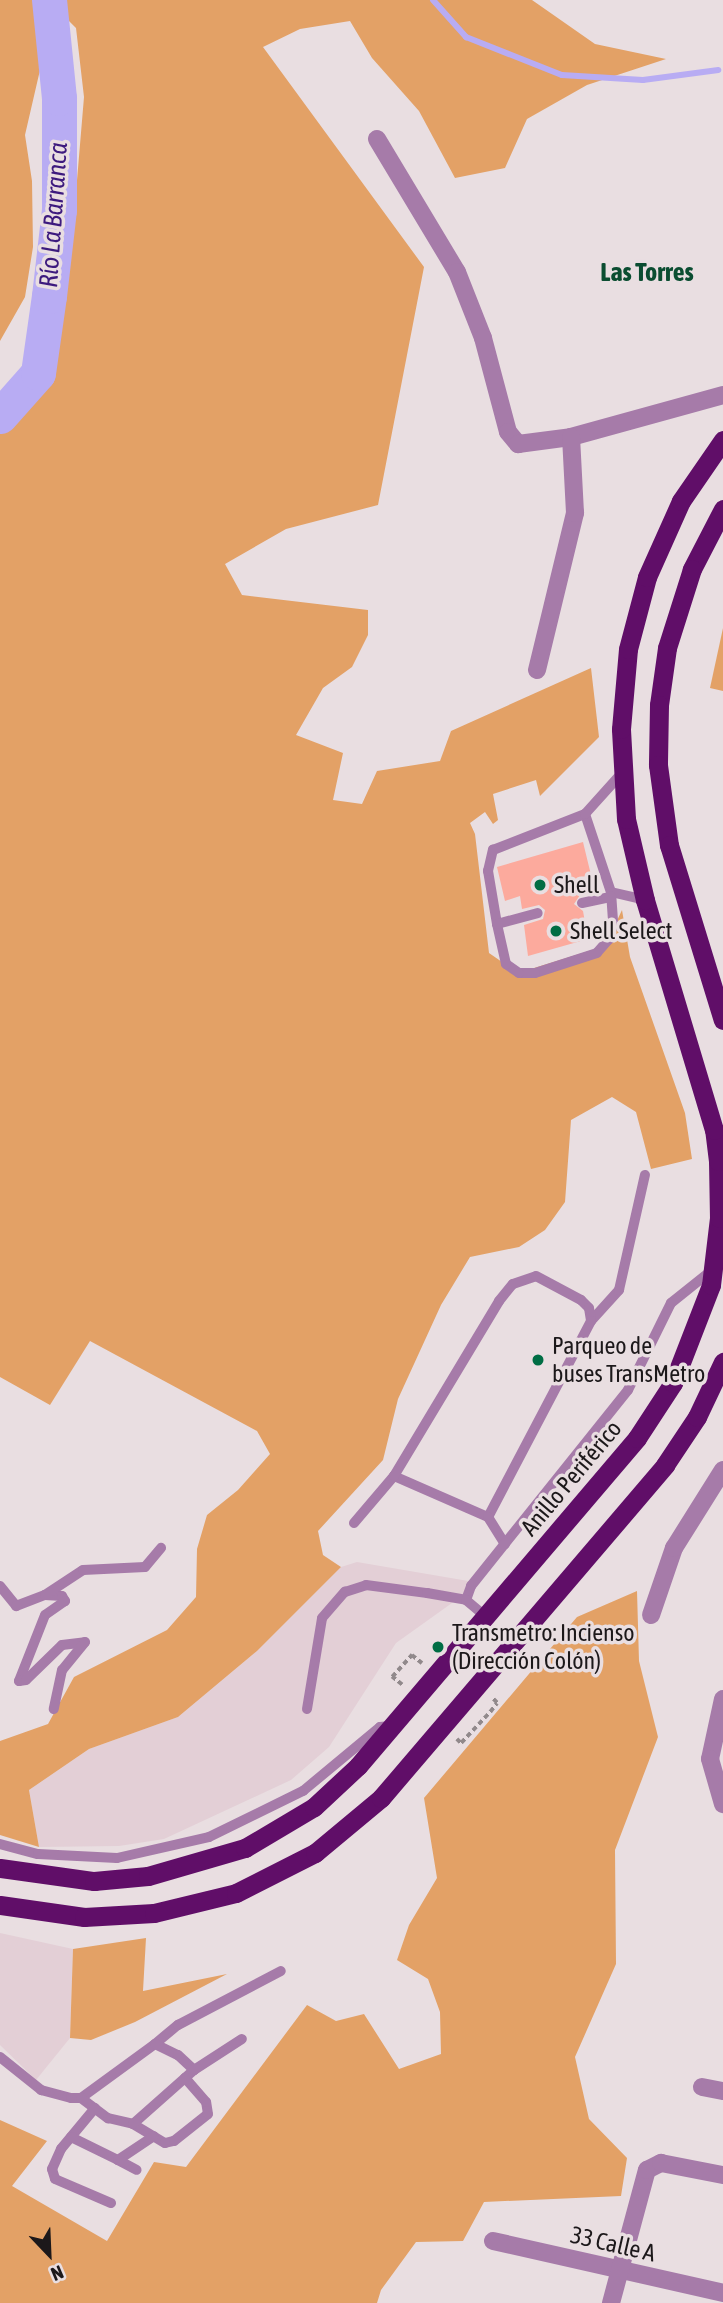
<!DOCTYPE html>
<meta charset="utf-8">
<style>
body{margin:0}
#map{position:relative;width:723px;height:2303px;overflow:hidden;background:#e9dee1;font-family:"Asap Condensed",sans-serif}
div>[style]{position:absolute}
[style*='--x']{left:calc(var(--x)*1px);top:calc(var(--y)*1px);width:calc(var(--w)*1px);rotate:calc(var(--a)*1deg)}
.built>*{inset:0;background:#e3cfd6}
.green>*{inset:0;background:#e3a166}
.stream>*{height:6px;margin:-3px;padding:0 3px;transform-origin:3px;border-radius:3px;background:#b8acf3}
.river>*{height:35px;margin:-17.5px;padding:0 17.5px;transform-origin:17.5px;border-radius:17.5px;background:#b8acf3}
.building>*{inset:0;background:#fcaa9d}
.path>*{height:3.5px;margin-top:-1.75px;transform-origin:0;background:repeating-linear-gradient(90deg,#91898b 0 5px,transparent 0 8.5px)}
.service>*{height:10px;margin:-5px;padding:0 5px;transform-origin:5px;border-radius:5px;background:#a67ba9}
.minor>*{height:18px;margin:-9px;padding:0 9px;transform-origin:9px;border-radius:9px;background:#a67ba9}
.trunk>*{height:19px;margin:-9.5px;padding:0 9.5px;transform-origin:9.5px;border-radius:9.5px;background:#600e68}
.dots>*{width:19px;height:19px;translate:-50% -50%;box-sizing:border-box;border:4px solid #e9dee1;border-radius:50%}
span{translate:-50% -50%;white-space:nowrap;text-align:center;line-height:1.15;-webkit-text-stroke:7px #e9dee1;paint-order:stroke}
.poi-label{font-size:24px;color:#1c181a}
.left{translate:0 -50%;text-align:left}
.street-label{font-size:24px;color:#1c181a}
.water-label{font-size:26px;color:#3d1a7e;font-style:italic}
.neighbourhood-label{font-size:26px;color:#0b4d31;font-weight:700}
.north{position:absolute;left:14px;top:2219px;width:70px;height:70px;-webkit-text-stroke:5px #e9dee1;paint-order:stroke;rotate:157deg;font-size:19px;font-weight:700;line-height:28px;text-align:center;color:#1c181a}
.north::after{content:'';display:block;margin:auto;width:24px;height:32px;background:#1c181a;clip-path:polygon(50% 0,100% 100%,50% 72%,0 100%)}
</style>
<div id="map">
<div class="built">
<i style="clip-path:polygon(357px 1562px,480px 1583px,396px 1643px,329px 1747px,291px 1780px,164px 1839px,119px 1846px,39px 1847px,29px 1790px,89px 1749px,178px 1717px,257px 1651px,341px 1567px)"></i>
<i style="clip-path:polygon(0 1933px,73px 1949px,70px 2038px,36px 2080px,0 2045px)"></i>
</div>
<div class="green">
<i style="clip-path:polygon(0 0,40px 0,40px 70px,25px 135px,32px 181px,33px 247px,25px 297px,0 341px)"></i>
<i style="clip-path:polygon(59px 0,532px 0,595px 44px,666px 59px,587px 85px,527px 119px,505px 168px,455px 178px,419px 111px,372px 58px,350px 21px,300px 29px,263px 47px,424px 267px,378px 505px,286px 529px,225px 564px,242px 595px,368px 610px,368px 635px,352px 667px,323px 688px,296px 735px,343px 753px,333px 800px,362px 804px,377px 771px,440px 761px,451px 731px,591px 668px,599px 737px,540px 796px,536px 780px,493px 794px,498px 820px,493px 824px,485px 812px,470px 823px,475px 834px,489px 953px,518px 973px,605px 946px,622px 910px,630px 957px,685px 1113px,692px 1159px,651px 1169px,636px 1112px,612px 1097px,571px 1120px,565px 1202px,545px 1230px,519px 1247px,470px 1257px,441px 1305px,398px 1399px,383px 1460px,318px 1531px,323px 1555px,341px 1567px,257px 1651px,178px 1717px,89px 1749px,29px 1790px,39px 1847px,0 1835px,0 1741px,48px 1724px,74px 1677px,167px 1630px,196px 1597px,197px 1549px,207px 1515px,238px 1490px,270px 1454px,257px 1431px,90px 1341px,50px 1405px,0 1377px,0 428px,33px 395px,51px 347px,75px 204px,84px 97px,76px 28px,63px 15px)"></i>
<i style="clip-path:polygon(723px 628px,723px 691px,710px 688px)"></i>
<i style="clip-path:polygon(637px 1591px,639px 1661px,658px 1737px,615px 1850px,616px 1964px,575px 2057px,589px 2119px,627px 2158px,621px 2196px,484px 2202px,463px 2241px,416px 2242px,381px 2290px,377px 2303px,0 2303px,0 2120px,47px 2141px,12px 2186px,107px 2241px,154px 2162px,186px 2167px,307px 2005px,336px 2021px,364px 2014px,399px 2069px,441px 2054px,440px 2012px,428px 1979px,397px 1960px,409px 1925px,437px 1878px,424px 1798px,577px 1617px)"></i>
<i style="clip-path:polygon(146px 1938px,143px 1991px,227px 1974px,135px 2022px,91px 2040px,70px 2038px,73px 1949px)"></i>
</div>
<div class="stream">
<i style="--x:433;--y:0;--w:50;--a:48.3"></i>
<i style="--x:466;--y:37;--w:103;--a:21.6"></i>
<i style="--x:562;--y:75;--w:81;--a:3.5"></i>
<i style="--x:643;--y:80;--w:76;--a:-7.6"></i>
</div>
<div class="river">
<i style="--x:0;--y:416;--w:57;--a:-48.5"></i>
<i style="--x:38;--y:373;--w:78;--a:-81.9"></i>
<i style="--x:49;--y:296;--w:87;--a:-83.4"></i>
<i style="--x:59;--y:210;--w:112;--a:-90"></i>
<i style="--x:59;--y:98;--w:99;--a:-95.8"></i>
</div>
<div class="building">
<i style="clip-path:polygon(583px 842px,591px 875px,577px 878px,580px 895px,574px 904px,583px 911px,588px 939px,528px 956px,524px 925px,543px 919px,545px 910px,539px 905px,522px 909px,520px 896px,505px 901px,497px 867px)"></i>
</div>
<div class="path">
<i style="--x:402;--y:1685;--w:13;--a:-141"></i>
<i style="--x:392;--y:1677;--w:30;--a:-48"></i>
<i style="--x:412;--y:1655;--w:13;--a:39"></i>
<i style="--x:457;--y:1739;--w:6;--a:45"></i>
<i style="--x:461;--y:1743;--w:42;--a:-46.9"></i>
<i style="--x:490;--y:1712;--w:11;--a:-52"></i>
<i style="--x:497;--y:1703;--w:7;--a:-135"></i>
</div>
<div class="service">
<i style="--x:585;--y:814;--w:82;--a:71.6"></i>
<i style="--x:611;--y:892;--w:32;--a:86"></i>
<i style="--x:613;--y:924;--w:16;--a:105"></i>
<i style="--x:609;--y:939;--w:18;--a:131"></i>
<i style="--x:597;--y:953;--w:65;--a:162.1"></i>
<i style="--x:535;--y:973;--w:16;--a:180"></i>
<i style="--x:519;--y:973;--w:16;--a:-145"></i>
<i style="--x:506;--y:964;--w:41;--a:-102.7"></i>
<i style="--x:497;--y:924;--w:54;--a:-99.6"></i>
<i style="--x:488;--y:871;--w:22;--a:-77"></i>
<i style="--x:493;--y:850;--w:99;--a:-21.4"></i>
<i style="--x:585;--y:814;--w:54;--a:-48"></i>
<i style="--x:611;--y:892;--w:35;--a:13"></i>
<i style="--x:582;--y:903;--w:30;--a:-12"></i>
<i style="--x:497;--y:924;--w:42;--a:-15"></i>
<i style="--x:591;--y:1321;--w:42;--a:-47.9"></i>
<i style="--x:619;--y:1290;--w:118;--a:-77.3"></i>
<i style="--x:394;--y:1476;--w:103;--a:23.6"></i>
<i style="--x:354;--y:1523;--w:62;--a:-49.6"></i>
<i style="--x:394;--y:1476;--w:204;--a:-59"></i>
<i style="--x:499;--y:1301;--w:22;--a:-51"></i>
<i style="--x:513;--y:1284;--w:24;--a:-19"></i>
<i style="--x:536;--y:1276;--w:51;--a:28.1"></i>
<i style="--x:581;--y:1300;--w:11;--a:45"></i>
<i style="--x:589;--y:1308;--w:13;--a:81"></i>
<i style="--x:591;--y:1321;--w:221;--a:117.7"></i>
<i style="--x:488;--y:1517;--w:32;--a:58"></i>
<i style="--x:0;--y:1586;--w:26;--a:51"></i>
<i style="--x:16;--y:1606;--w:31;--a:-21"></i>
<i style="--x:45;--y:1595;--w:17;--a:3"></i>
<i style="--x:62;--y:1596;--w:6;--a:59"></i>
<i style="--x:65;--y:1601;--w:24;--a:145"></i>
<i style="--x:45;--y:1615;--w:71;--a:111.5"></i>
<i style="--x:19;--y:1681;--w:7;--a:-8"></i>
<i style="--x:26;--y:1680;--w:50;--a:-44.2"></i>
<i style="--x:62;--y:1645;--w:23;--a:-7"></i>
<i style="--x:85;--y:1642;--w:36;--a:129"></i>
<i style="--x:62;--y:1670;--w:40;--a:102"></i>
<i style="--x:45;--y:1595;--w:45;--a:-33.3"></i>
<i style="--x:83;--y:1570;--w:62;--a:-2.8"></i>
<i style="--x:145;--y:1567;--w:25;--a:-50"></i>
<i style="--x:466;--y:1600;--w:15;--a:-70"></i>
<i style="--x:471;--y:1586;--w:251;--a:-51.3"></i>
<i style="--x:628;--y:1390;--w:97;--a:-63.7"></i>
<i style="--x:671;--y:1303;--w:51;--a:-38.7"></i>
<i style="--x:307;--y:1709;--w:92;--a:-80.6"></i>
<i style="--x:322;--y:1618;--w:35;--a:-49"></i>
<i style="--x:345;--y:1592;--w:22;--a:-18"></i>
<i style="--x:366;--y:1585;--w:62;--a:7.5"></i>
<i style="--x:427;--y:1593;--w:40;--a:10"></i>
<i style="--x:466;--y:1600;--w:26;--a:40"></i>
<i style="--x:0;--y:1844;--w:39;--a:15"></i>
<i style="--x:38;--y:1854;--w:79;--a:2.9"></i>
<i style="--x:117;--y:1858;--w:94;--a:-12.9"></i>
<i style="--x:209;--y:1837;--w:105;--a:-26.1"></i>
<i style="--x:303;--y:1791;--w:100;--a:-39.7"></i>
<i style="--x:380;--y:1727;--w:10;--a:-6"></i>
<i style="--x:155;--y:2044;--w:30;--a:-40"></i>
<i style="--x:178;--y:2025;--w:116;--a:-27.7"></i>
<i style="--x:0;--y:2057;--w:53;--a:38.8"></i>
<i style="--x:41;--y:2090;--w:31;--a:15"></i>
<i style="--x:71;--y:2098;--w:10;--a:0"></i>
<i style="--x:81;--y:2098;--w:92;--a:-36.1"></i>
<i style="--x:155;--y:2044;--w:25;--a:26"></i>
<i style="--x:178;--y:2055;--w:22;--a:43"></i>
<i style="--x:81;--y:2098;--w:34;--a:37"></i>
<i style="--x:108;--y:2118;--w:26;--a:13"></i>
<i style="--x:133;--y:2124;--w:37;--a:31"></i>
<i style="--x:165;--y:2143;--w:9;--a:-13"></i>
<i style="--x:174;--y:2141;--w:43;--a:-38.5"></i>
<i style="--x:208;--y:2114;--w:12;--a:-99"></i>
<i style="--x:206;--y:2102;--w:32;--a:-131"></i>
<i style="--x:95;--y:2108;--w:53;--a:129.7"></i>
<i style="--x:61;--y:2149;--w:22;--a:114"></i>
<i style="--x:52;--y:2169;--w:10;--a:73"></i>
<i style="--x:55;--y:2179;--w:61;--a:23.2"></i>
<i style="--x:133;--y:2124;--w:81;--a:-41.5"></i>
<i style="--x:194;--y:2070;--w:57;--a:-32.9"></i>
<i style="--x:71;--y:2137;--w:52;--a:26.1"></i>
<i style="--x:118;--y:2160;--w:43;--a:-33.7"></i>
<i style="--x:118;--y:2160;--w:21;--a:28"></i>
</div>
<div class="minor">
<i style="--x:377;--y:139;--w:155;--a:59"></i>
<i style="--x:457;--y:272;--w:71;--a:68.5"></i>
<i style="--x:483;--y:338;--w:97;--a:75.1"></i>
<i style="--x:508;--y:432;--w:16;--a:50"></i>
<i style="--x:518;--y:444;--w:53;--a:-7.5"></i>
<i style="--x:571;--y:437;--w:158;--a:-15.4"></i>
<i style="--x:537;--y:670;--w:162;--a:-76.4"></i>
<i style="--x:575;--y:513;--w:76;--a:-93"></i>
<i style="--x:651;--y:1615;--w:71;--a:-71.1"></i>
<i style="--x:674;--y:1548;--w:92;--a:-57.9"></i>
<i style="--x:723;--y:1699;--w:61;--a:102.2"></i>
<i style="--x:710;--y:1759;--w:47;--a:73.9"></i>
<i style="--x:702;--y:2087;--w:21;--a:11"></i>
<i style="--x:493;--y:2241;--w:236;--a:12.7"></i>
<i style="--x:611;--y:2303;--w:138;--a:-74.9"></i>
<i style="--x:647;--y:2170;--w:16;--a:-27"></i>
<i style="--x:661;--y:2163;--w:63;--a:11"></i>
</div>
<div class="trunk">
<i style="--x:723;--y:509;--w:68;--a:117.3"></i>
<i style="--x:692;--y:569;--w:83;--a:107.6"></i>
<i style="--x:667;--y:648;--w:58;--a:98"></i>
<i style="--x:659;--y:705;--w:60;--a:91"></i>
<i style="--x:658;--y:765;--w:81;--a:82.2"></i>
<i style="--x:669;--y:845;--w:183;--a:72.9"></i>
<i style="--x:0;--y:1868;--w:95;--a:7.9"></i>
<i style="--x:94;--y:1881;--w:54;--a:-5.3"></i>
<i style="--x:148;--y:1876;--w:101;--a:-16.1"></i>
<i style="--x:245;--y:1848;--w:80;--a:-30.7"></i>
<i style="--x:314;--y:1807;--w:60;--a:-43"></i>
<i style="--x:358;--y:1766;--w:431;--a:-49.6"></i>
<i style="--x:637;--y:1438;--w:66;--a:-56.8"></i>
<i style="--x:673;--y:1383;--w:105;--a:-68.8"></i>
<i style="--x:711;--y:1285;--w:67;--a:-83.2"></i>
<i style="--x:719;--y:1218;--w:57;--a:-91"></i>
<i style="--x:718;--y:1161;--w:31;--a:-97"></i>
<i style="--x:714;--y:1130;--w:240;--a:-106.7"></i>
<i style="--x:645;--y:900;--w:83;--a:-103.2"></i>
<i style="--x:626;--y:819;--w:90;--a:-93.2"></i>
<i style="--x:621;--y:729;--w:80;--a:-85"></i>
<i style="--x:628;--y:649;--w:74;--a:-75.2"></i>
<i style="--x:647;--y:577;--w:83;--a:-65.9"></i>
<i style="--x:681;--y:501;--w:74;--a:-55.5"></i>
<i style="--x:0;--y:1905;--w:85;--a:8.1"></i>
<i style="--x:84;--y:1917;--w:70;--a:-3.3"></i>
<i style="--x:154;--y:1913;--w:84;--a:-13.7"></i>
<i style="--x:236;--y:1893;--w:89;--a:-26.9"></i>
<i style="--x:315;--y:1853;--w:86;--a:-39.8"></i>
<i style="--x:381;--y:1798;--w:438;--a:-49.5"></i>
<i style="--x:665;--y:1465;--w:58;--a:-56.3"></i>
<i style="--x:697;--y:1417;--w:61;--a:-64.7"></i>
</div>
<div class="dots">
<i style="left:540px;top:885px;background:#006d44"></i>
<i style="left:556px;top:931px;background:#006d44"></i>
<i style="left:538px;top:1360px;background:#006d44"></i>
<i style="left:438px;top:1647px;background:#006d44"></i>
</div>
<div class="poi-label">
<span class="left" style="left:554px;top:885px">Shell</span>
<span class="left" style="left:570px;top:931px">Shell Select</span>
<span class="left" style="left:552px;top:1360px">Parqueo de<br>buses TransMetro</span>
<span class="left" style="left:452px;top:1647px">Transmetro: Incienso<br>(Dirección Colón)</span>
</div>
<div class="street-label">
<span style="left:571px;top:1478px;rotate:-50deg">Anillo Periférico</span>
<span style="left:613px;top:2244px;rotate:13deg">33 Calle A</span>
</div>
<div class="water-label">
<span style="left:54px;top:215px;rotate:-86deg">Río La Barranca</span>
</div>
<div class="neighbourhood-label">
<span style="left:647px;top:273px">Las Torres</span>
</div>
<div class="north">N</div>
</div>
